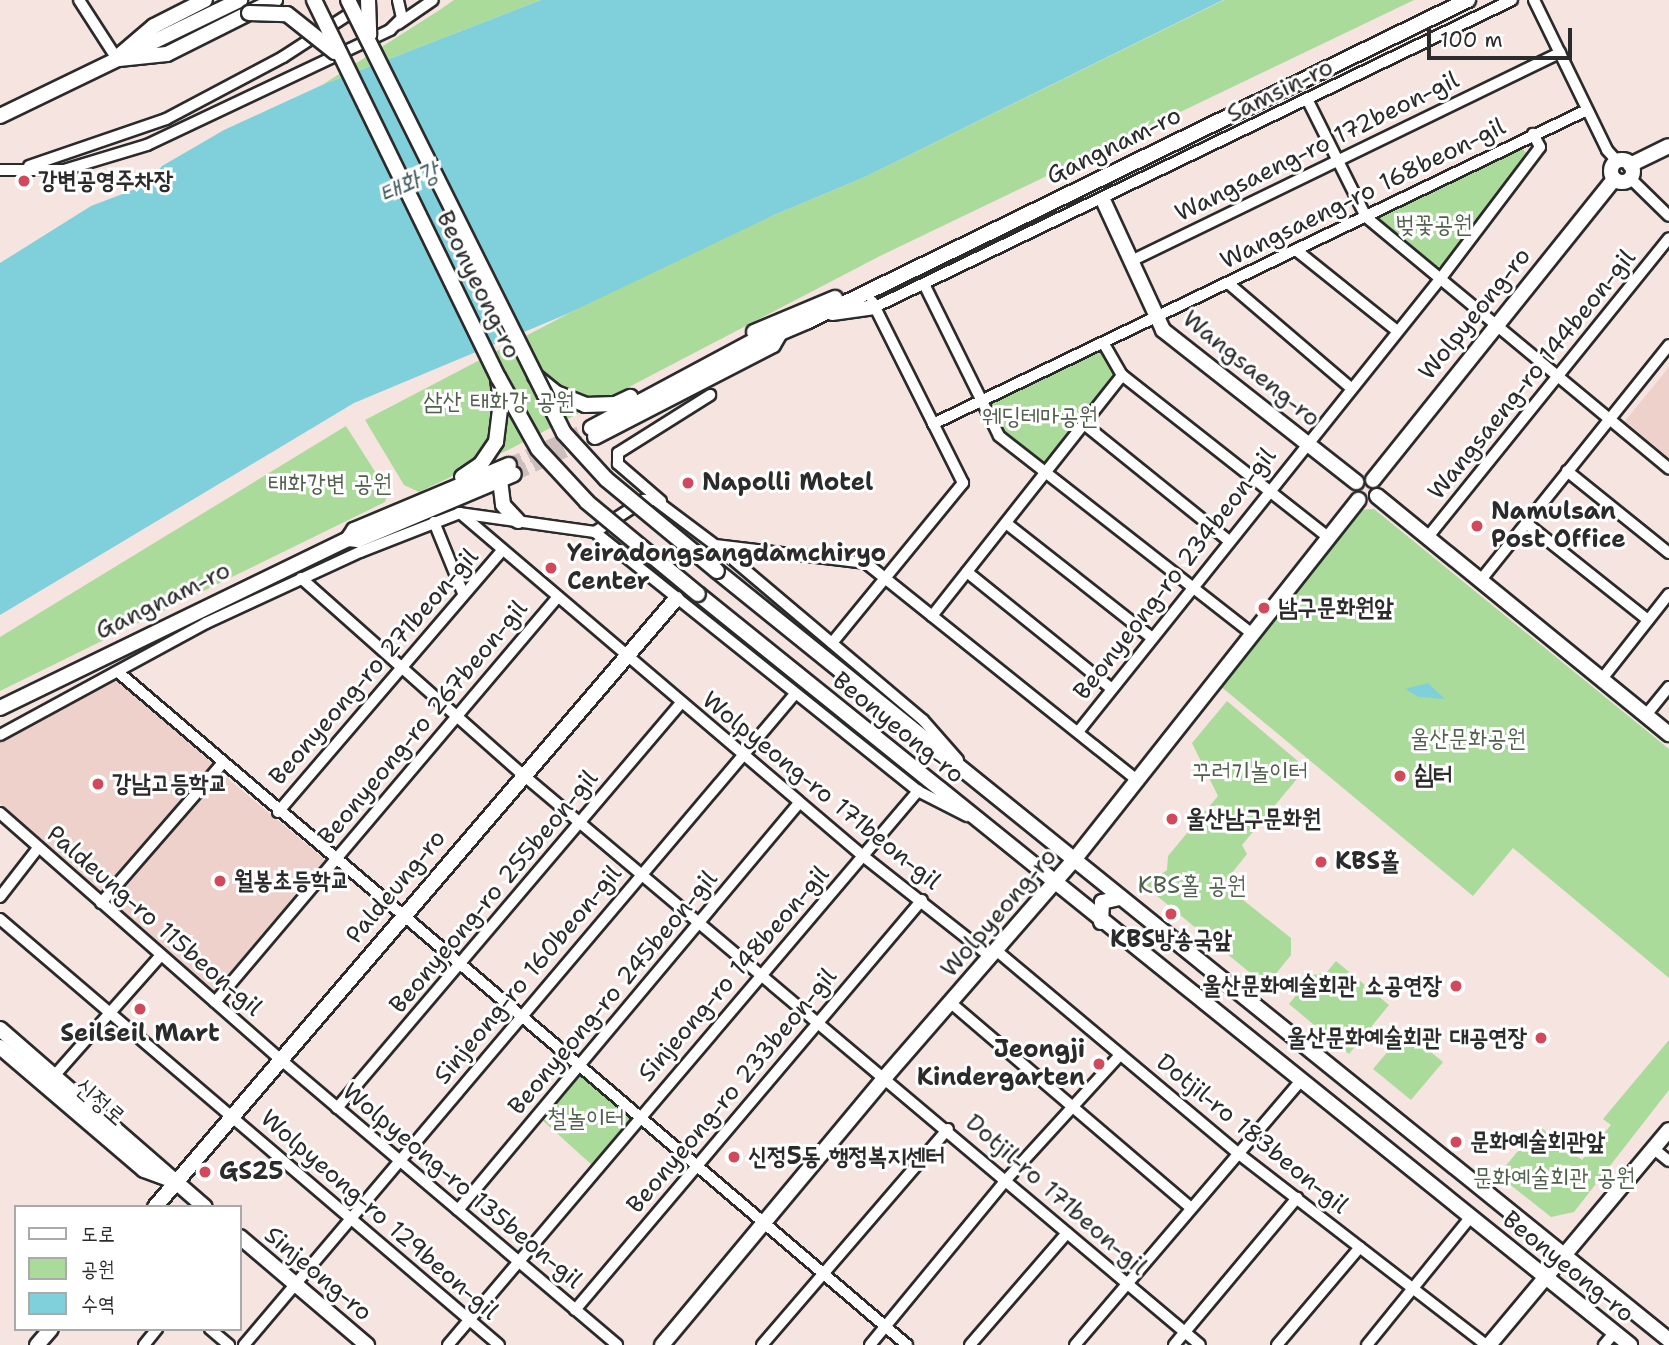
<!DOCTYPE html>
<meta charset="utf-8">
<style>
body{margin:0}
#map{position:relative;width:1669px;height:1345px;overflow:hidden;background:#f5e4e0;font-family:"Shantell Sans","Poor Story",sans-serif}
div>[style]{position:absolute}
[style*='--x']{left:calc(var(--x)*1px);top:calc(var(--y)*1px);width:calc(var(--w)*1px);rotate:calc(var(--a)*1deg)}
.built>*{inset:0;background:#eed1ca}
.green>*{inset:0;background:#abdb9b}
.water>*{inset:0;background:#80d0db}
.major-tunnel>*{height:14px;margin-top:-7px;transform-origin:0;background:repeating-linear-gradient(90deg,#cdbfbc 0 14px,transparent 0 21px)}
.roads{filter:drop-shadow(2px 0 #2b2b2b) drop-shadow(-2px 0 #2b2b2b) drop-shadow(0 2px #2b2b2b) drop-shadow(0 -2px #2b2b2b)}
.minor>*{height:10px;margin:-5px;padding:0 5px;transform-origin:5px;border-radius:5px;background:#fff}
.major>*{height:14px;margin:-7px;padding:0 7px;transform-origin:7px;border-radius:7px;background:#fff}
.major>.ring{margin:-7px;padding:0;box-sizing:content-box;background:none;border:14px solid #fff;border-radius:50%}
.bridges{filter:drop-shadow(2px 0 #2b2b2b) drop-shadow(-2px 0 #2b2b2b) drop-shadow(0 2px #2b2b2b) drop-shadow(0 -2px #2b2b2b)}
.major-bridge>*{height:14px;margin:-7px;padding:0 7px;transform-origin:7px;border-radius:7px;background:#fff}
.dots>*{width:19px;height:19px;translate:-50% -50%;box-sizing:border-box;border:4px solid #fff;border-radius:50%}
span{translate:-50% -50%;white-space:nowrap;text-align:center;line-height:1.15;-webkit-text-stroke:6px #fff;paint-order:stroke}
.street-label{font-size:24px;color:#2b2b2b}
.poi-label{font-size:24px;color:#2b2b2b;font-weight:700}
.left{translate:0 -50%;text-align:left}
.right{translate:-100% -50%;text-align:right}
.park-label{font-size:24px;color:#51604d}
.water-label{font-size:26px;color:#445d60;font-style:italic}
.legend{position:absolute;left:14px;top:1205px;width:228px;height:126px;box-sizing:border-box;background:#fff;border:2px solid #aaa;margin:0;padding:9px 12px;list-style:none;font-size:21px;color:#2b2b2b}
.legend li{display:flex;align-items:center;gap:14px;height:35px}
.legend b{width:35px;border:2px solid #aaa}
.scale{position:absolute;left:1427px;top:28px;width:145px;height:32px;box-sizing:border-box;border:4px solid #2b2b2b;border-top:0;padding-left:9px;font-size:21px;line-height:24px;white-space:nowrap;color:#2b2b2b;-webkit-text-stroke:5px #fff;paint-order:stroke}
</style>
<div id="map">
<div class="built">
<i style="clip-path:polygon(1669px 367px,1669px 458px,1625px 421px)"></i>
<i style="clip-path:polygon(115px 677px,214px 765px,102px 893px,0 804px,0 742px)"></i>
<i style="clip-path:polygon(222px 774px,328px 862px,216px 995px,111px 901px)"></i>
</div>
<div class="green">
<i style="clip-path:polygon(454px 0,541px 0,322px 85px,438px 11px)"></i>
<i style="clip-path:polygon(1224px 0,1414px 0,880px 256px,512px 448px,419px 492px,404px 485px,365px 420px,690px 250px,865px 177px)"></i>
<i style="clip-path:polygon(1521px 147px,1526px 153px,1444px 265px,1436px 267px,1378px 219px)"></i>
<i style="clip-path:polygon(1104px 344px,1122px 375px,1044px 474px,999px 436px,981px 401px)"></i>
<i style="clip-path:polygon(346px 426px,388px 492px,385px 502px,0 691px,0 637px)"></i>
<i style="clip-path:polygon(1374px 509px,1669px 749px,1669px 978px,1513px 848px,1473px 896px,1219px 685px,1358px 510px)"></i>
<i style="clip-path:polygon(1227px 701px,1306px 768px,1242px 845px,1247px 854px,1223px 884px,1291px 938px,1291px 955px,1266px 986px,1145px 886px,1167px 870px,1168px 856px,1218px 796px,1192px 743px)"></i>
<i style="clip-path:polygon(1336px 961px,1389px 1005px,1349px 1054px,1289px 1004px,1313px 975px,1326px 973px)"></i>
<i style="clip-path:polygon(1405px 1031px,1443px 1062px,1411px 1100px,1373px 1069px)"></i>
<i style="clip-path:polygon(1669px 1040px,1669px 1090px,1574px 1212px,1551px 1217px,1498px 1175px,1539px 1126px,1582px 1160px,1611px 1125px,1603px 1119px)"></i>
<i style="clip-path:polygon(578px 1073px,632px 1120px,593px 1166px,540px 1118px)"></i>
</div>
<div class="water">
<i style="clip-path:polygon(541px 0,1223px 0,865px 177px,774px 215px,567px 314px,354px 403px,0 615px,0 263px,91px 206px,146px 185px,162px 166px,224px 130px,322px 85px)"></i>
<i style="clip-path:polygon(1428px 683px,1445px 699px,1419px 697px,1405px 689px)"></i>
</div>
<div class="major-tunnel">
<i style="--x:509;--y:465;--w:90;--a:-24.3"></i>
<i style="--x:514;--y:474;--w:89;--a:-24.6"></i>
</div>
<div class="roads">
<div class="minor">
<i style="--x:79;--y:0;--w:70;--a:57.2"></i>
<i style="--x:1534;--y:0;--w:167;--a:64"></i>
<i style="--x:1607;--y:150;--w:15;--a:48"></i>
<i style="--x:398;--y:24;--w:42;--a:-34.4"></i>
<i style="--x:1308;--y:101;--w:130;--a:63.4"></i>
<i style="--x:1366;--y:217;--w:394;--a:39.7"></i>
<i style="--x:29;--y:166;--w:145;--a:-18.9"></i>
<i style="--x:166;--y:119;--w:132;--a:-27.9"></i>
<i style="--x:283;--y:57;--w:92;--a:-33"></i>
<i style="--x:0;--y:170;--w:64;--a:0"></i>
<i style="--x:64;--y:170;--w:87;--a:-16.8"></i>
<i style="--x:147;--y:145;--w:269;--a:-25.3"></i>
<i style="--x:390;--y:30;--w:17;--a:-45"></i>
<i style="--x:402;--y:18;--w:18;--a:-103"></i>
<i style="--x:1630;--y:178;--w:54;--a:44.3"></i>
<i style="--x:1296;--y:250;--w:129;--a:38.7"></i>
<i style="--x:1131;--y:261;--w:477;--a:-25.9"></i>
<i style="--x:1228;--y:283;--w:162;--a:40.5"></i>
<i style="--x:924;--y:284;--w:169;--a:63.7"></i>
<i style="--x:999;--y:436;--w:320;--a:38"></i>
<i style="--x:875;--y:307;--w:707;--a:-25.73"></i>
<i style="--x:1104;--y:344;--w:36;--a:60"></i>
<i style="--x:1122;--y:375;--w:262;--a:38.2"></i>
<i style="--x:933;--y:424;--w:725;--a:-25.65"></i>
<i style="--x:1084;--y:424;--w:186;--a:38.9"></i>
<i style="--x:1567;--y:471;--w:131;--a:38.8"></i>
<i style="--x:661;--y:501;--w:57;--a:-139.3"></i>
<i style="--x:618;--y:464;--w:11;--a:-90"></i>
<i style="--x:618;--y:453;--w:109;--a:-32.2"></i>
<i style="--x:459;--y:513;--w:137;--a:8"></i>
<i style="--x:460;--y:513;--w:529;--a:40.4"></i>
<i style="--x:863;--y:856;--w:163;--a:38.3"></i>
<i style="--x:434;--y:522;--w:77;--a:67.8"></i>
<i style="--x:1006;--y:523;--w:186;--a:38.2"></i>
<i style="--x:1526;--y:523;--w:156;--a:38.5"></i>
<i style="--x:1427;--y:538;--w:385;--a:-51.1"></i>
<i style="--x:717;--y:546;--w:270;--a:40.2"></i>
<i style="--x:923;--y:720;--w:53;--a:48.8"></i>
<i style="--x:967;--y:572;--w:186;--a:38.9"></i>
<i style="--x:301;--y:578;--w:295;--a:41.6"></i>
<i style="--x:522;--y:774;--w:886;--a:40.1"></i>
<i style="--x:1480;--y:581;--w:302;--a:-51.3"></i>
<i style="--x:932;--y:616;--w:307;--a:-51.7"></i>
<i style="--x:832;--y:643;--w:207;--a:-50.7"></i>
<i style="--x:963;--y:483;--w:203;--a:-116.6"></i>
<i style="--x:118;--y:672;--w:1037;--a:40.46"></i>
<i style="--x:1602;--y:679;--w:108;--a:-51.8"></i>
<i style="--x:1646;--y:715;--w:36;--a:-51"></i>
<i style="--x:1078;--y:732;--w:581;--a:-51.36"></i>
<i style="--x:1441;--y:278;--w:164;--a:-52.9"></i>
<i style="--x:1540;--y:147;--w:15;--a:-118"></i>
<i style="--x:0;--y:735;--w:234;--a:-28.5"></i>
<i style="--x:206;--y:623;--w:170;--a:-24.8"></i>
<i style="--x:360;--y:552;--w:107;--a:-21.3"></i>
<i style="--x:278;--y:812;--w:344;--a:-49.4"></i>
<i style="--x:0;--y:813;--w:373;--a:41.3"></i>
<i style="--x:280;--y:1059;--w:442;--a:40.3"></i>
<i style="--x:967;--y:816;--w:55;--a:-153"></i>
<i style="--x:918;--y:791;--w:414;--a:-141.3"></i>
<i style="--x:595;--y:532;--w:59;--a:-33.1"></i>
<i style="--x:644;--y:500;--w:11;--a:0"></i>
<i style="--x:655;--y:500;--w:75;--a:36.9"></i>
<i style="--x:715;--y:545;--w:152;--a:6.8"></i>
<i style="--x:866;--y:563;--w:349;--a:38.7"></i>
<i style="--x:0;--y:897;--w:62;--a:-52.2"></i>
<i style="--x:101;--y:903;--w:184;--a:-49"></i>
<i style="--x:0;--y:919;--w:656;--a:40.49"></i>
<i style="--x:997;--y:951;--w:316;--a:40"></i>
<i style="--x:1239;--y:1154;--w:312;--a:37.7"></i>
<i style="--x:215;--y:1002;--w:528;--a:-49.76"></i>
<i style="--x:951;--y:1003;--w:314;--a:40.5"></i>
<i style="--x:55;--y:1075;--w:160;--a:-48.5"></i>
<i style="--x:337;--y:1108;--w:531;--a:-49.66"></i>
<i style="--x:1654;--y:1149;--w:19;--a:39"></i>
<i style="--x:458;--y:1210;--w:531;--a:-50.04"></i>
<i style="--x:575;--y:1310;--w:537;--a:-49.76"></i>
<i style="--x:210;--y:1329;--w:25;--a:40"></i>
<i style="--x:144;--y:1345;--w:21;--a:-51"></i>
<i style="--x:244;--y:1345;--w:851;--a:-49.76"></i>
<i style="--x:448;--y:1345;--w:727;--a:-49.69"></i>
<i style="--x:762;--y:1345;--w:285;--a:-49.3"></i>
<i style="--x:870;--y:1345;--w:212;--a:-50.5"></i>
<i style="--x:1005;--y:1181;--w:171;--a:-47.6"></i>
<i style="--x:970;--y:1345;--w:148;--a:-49.1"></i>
<i style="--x:1075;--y:1345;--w:346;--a:-49.5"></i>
<i style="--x:1174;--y:1345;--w:192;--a:-50.1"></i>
<i style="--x:1277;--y:1345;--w:128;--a:-49.7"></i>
<i style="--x:1367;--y:1345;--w:164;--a:-51"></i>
<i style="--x:1604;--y:1345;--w:16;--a:-50"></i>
</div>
<div class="major">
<i style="--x:121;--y:54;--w:43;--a:-40.3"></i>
<i style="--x:154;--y:26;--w:57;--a:-27"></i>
<i style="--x:119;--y:59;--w:48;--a:-5.9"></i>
<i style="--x:167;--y:54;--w:121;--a:-26.6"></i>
<i style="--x:0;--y:116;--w:267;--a:-25.8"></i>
<i class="ring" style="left:1611px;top:160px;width:8px;height:8px"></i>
<i style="--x:1630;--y:165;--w:43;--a:-26"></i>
<i style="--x:1103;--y:200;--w:143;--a:65.2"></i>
<i style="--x:1163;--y:330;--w:246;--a:38.2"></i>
<i style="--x:832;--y:313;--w:43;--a:-7.9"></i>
<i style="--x:754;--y:332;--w:88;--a:-22.8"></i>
<i style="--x:535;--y:376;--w:27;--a:39"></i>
<i style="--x:556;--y:393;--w:31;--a:22"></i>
<i style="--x:585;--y:405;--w:30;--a:-2"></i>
<i style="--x:615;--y:404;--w:17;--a:-25"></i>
<i style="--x:591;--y:428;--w:199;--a:-28.2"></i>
<i style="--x:766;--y:334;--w:14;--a:-4"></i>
<i style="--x:780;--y:333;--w:30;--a:-23"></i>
<i style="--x:808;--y:321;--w:734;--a:-25.94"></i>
<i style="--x:595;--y:437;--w:200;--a:-27.3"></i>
<i style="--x:773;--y:345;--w:14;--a:-60"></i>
<i style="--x:462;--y:477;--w:23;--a:-34"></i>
<i style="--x:481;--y:464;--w:27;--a:-56"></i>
<i style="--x:496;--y:442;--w:39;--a:-83"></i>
<i style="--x:501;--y:403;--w:26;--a:-97"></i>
<i style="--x:500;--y:480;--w:25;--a:83"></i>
<i style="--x:503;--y:505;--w:22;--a:47"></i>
<i style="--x:1373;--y:480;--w:386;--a:-51.3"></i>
<i style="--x:1377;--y:496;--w:377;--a:39.2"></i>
<i style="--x:348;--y:539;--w:10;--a:6"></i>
<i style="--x:358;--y:540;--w:169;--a:-22.9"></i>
<i style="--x:717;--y:571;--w:1224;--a:38.93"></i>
<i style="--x:698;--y:594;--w:1197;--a:38.86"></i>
<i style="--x:0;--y:708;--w:387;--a:-25.9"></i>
<i style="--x:348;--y:539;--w:11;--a:-56"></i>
<i style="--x:354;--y:530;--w:168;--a:-22.8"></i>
<i style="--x:1101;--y:922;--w:20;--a:-87"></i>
<i style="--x:1102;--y:902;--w:18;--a:-13"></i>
<i style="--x:0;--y:1029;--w:271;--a:41"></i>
<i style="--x:0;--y:1047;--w:189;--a:40.5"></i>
<i style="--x:144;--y:1170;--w:29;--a:20"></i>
<i style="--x:155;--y:1207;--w:801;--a:-49.41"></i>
<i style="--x:240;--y:1237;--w:167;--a:40.4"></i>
<i style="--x:37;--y:1345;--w:21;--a:-49"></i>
<i style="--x:662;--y:1345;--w:350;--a:-50.2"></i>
<i style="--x:886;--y:1076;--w:286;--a:-49"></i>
<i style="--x:1074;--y:860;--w:459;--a:-51.7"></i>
<i style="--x:1489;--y:1345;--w:280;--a:-50.1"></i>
</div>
</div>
<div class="bridges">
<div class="major-bridge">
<i style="--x:314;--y:0;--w:420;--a:64"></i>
<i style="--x:498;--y:377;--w:82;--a:60.9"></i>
<i style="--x:538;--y:449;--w:72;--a:47.2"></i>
<i style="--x:587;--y:502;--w:144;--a:39.7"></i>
<i style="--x:348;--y:0;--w:484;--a:63.5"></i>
<i style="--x:564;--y:433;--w:62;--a:47.6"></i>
<i style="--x:606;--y:479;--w:144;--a:39.7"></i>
<i style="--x:368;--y:0;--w:35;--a:88"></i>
<i style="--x:249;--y:13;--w:38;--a:2"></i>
<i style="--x:287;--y:14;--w:61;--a:38.4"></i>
</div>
</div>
<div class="dots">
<i style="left:24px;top:181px;background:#d1495b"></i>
<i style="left:688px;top:483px;background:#d1495b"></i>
<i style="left:1477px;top:526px;background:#d1495b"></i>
<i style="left:551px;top:568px;background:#d1495b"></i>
<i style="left:1264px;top:608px;background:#d1495b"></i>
<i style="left:1400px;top:776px;background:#d1495b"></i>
<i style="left:98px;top:784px;background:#d1495b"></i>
<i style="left:1172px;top:819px;background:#d1495b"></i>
<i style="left:1321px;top:862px;background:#d1495b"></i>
<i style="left:220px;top:881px;background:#d1495b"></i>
<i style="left:1171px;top:914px;background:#d1495b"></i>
<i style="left:1456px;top:986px;background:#d1495b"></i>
<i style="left:140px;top:1009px;background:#d1495b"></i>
<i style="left:1541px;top:1038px;background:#d1495b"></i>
<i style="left:1099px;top:1064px;background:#d1495b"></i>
<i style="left:1456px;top:1142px;background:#d1495b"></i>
<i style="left:734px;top:1157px;background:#d1495b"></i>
<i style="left:205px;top:1172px;background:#d1495b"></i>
</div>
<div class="street-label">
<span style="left:1280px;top:91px;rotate:-26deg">Samsin-ro</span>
<span style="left:1114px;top:146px;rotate:-26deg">Gangnam-ro</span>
<span style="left:1317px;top:147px;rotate:-26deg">Wangsaeng-ro 172beon-gil</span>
<span style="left:1363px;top:194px;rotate:-26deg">Wangsaeng-ro 168beon-gil</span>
<span style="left:478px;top:285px;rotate:64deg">Beonyeong-ro</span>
<span style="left:1475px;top:314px;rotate:-51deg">Wolpyeong-ro</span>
<span style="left:1251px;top:369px;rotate:39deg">Wangsaeng-ro</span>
<span style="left:1532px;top:375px;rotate:-51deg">Wangsaeng-ro 144beon-gil</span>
<span style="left:1175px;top:574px;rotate:-52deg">Beonyeong-ro 234beon-gil</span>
<span style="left:163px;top:601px;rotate:-26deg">Gangnam-ro</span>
<span style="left:374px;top:667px;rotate:-49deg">Beonyeong-ro 271beon-gil</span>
<span style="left:423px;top:723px;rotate:-50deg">Beonyeong-ro 267beon-gil</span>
<span style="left:898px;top:728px;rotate:39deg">Beonyeong-ro</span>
<span style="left:821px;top:791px;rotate:39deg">Wolpyeong-ro 171beon-gil</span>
<span style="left:396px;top:887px;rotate:-50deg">Paldeung-ro</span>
<span style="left:494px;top:892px;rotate:-50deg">Beonyeong-ro 255beon-gil</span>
<span style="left:999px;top:913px;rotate:-49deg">Wolpyeong-ro</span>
<span style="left:154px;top:921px;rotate:41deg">Paldeung-ro 115beon-gil</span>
<span style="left:734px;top:974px;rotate:-49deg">Sinjeong-ro 148beon-gil</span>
<span style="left:528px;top:975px;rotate:-50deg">Sinjeong-ro 160beon-gil</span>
<span style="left:613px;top:993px;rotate:-50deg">Beonyeong-ro 245beon-gil</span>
<span style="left:732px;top:1091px;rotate:-50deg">Beonyeong-ro 233beon-gil</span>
<span style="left:100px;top:1102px;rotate:41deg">신정로</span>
<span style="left:1252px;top:1134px;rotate:39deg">Dotjil-ro 183beon-gil</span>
<span style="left:462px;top:1186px;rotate:40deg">Wolpyeong-ro 135beon-gil</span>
<span style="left:1056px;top:1195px;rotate:41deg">Dotjil-ro 171beon-gil</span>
<span style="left:379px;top:1215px;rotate:41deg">Wolpyeong-ro 129beon-gil</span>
<span style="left:1568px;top:1267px;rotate:39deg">Beonyeong-ro</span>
<span style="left:318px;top:1274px;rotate:40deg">Sinjeong-ro</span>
</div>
<div class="poi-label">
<span class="left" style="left:38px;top:181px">강변공영주차장</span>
<span class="left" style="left:702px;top:483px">Napolli Motel</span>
<span class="left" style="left:1491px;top:526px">Namulsan<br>Post Office</span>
<span class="left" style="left:567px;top:568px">Yeiradongsangdamchiryo<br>Center</span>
<span class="left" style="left:1278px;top:608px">남구문화원앞</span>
<span class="left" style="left:1414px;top:776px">쉼터</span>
<span class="left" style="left:112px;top:784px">강남고등학교</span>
<span class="left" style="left:1186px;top:819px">울산남구문화원</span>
<span class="left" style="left:1335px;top:862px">KBS홀</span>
<span class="left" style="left:234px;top:881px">월봉초등학교</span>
<span style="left:1171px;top:940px">KBS방송국앞</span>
<span class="right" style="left:1442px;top:986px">울산문화예술회관 소공연장</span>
<span style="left:140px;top:1034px">Seilseil Mart</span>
<span class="right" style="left:1527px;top:1038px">울산문화예술회관 대공연장</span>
<span class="right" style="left:1085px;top:1064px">Jeongji<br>Kindergarten</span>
<span class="left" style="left:1470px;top:1142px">문화예술회관앞</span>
<span class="left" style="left:748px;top:1157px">신정5동 행정복지센터</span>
<span class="left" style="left:219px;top:1172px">GS25</span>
</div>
<div class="park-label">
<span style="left:1434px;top:225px">벚꽃공원</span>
<span style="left:499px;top:402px">삼산 태화강 공원</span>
<span style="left:1040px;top:417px">웨딩테마공원</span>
<span style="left:330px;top:484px">태화강변 공원</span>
<span style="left:1468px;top:739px">울산문화공원</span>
<span style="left:1250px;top:772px">꾸러기놀이터</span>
<span style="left:1192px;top:886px">KBS홀 공원</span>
<span style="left:586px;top:1119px">철놀이터</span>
<span style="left:1554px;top:1178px">문화예술회관 공원</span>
</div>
<div class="water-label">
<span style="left:409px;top:182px;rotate:-25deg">태화강</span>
</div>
<ul class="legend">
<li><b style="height:9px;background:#fff"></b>도로</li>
<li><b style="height:19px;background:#abdb9b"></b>공원</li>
<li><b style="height:19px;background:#80d0db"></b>수역</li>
</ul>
<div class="scale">100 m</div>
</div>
